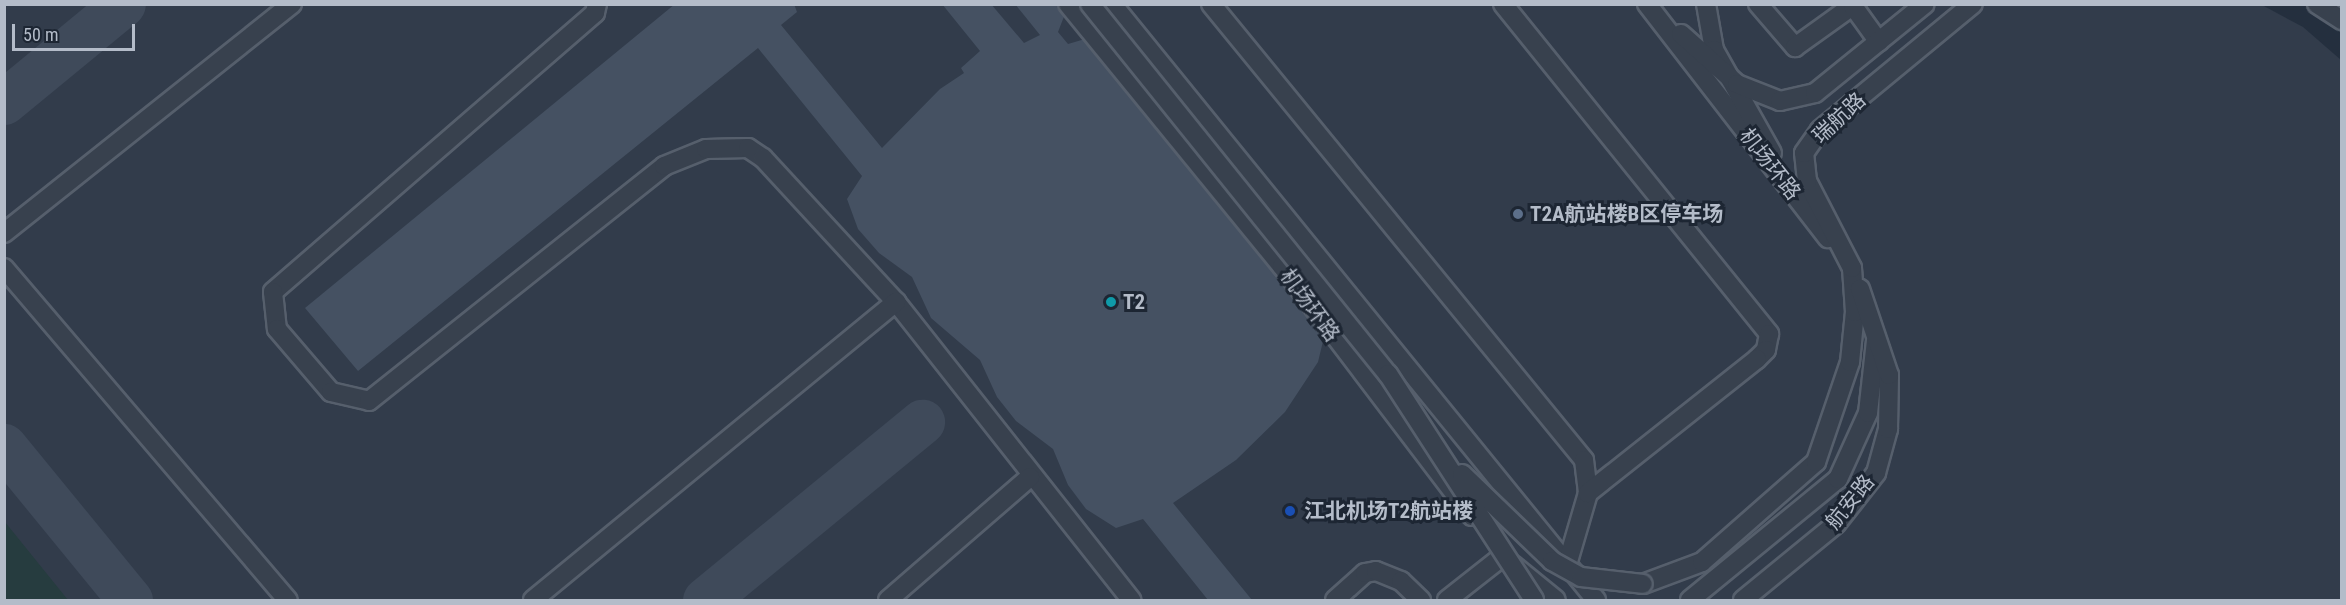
<!DOCTYPE html>
<meta charset="utf-8">
<style>
body{margin:0}
#map{position:relative;width:2346px;height:605px;overflow:hidden;background:#242f3e;font-family:"Roboto Condensed","Noto Sans SC",sans-serif}
div>[style]{position:absolute}
[style*='--x']{left:calc(var(--x)*1px);top:calc(var(--y)*1px);width:calc(var(--w)*1px);rotate:calc(var(--a)*1deg)}
.airport>*{inset:0;background:#323c4b}
.green>*{inset:0;background:#263c3f}
.taxiway>*{height:45px;margin:-22.5px;padding:0 22.5px;transform-origin:22.5px;border-radius:22.5px;background:#3f4a5a}
.building>*{inset:0;background:#455162}
.roads{filter:drop-shadow(2px 0 #565f6c) drop-shadow(-2px 0 #565f6c) drop-shadow(0 2px #565f6c) drop-shadow(0 -2px #565f6c)}
.minor>*{height:18px;margin:-9px;padding:0 9px;transform-origin:9px;border-radius:9px;background:#38414e}
.bridges{filter:drop-shadow(2px 0 #565f6c) drop-shadow(-2px 0 #565f6c) drop-shadow(0 2px #565f6c) drop-shadow(0 -2px #565f6c)}
.minor-bridge>*{height:18px;margin:-9px;padding:0 9px;transform-origin:9px;border-radius:9px;background:#38414e}
.dots>*{width:16px;height:16px;translate:-50% -50%;box-sizing:border-box;border:3px solid #1d2633;border-radius:50%}
span{translate:-50% -50%;white-space:nowrap;text-align:center;line-height:1.15;-webkit-text-stroke:6px #1d2633;paint-order:stroke}
.street-label{font-size:21px;color:#b4bcc9}
.poi-label{font-size:21px;color:#b4bcc9;font-weight:700}
.left{translate:0 -50%;text-align:left}
.frame{position:absolute;inset:0;border:6px solid #b4bcc9;pointer-events:none}
.scale{position:absolute;left:12px;top:24px;width:123px;height:27px;box-sizing:border-box;border:3px solid #b4bcc9;border-top:0;padding-left:8px;font-size:18px;line-height:21px;white-space:nowrap;color:#b4bcc9;-webkit-text-stroke:4px #1d2633;paint-order:stroke}
</style>
<div id="map">
<div class="airport">
<i style="clip-path:polygon(4px 5px,2262px 5px,2303px 27px,2341px 60px,2341px 600px,5px 600px)"></i>
</div>
<div class="green">
<i style="clip-path:polygon(4px 522px,5px 522px,68px 600px,5px 600px)"></i>
</div>
<div class="taxiway">
<i style="--x:4;--y:102;--w:154;--a:-39.5"></i>
<i style="--x:4;--y:446;--w:199;--a:50.7"></i>
<i style="--x:705;--y:600;--w:281;--a:-39.4"></i>
</div>
<div class="building">
<i style="clip-path:polygon(675px 4px,794px 4px,797px 12px,781px 25px,882px 148px,940px 89px,964px 73px,961px 68px,980px 51px,942px 4px,991px 4px,1024px 43px,1040px 35px,1015px 4px,1057px 4px,1065px 14px,1058px 32px,1068px 44px,1085px 39px,1325px 333px,1318px 362px,1285px 412px,1236px 460px,1173px 503px,1252px 600px,1208px 600px,1143px 519px,1116px 528px,1086px 509px,1068px 485px,1053px 449px,1016px 421px,997px 397px,980px 360px,931px 318px,912px 277px,879px 253px,858px 229px,847px 199px,862px 176px,758px 48px,358px 371px,305px 308px)"></i>
</div>
<div class="roads">
<div class="minor">
<i style="--x:597;--y:4;--w:9;--a:103"></i>
<i style="--x:595;--y:13;--w:426;--a:139.1"></i>
<i style="--x:273;--y:292;--w:37;--a:84"></i>
<i style="--x:277;--y:329;--w:83;--a:49.4"></i>
<i style="--x:331;--y:392;--w:39;--a:13"></i>
<i style="--x:369;--y:401;--w:377;--a:-38.5"></i>
<i style="--x:664;--y:166;--w:45;--a:-22"></i>
<i style="--x:706;--y:149;--w:42;--a:-1.4"></i>
<i style="--x:748;--y:148;--w:18;--a:34"></i>
<i style="--x:763;--y:158;--w:196;--a:47.3"></i>
<i style="--x:896;--y:302;--w:380;--a:51.7"></i>
<i style="--x:1068;--y:4;--w:338;--a:50.8"></i>
<i style="--x:1282;--y:266;--w:314;--a:52.8"></i>
<i style="--x:1112;--y:4;--w:768;--a:50.92"></i>
<i style="--x:1211;--y:4;--w:589;--a:50.72"></i>
<i style="--x:1584;--y:460;--w:33;--a:83"></i>
<i style="--x:1588;--y:493;--w:75;--a:106.3"></i>
<i style="--x:1503;--y:4;--w:424;--a:51.1"></i>
<i style="--x:1769;--y:334;--w:16;--a:101"></i>
<i style="--x:1766;--y:350;--w:13;--a:135"></i>
<i style="--x:1757;--y:359;--w:216;--a:141.6"></i>
<i style="--x:1647;--y:4;--w:296;--a:52.3"></i>
<i style="--x:1706;--y:4;--w:47;--a:80.1"></i>
<i style="--x:1714;--y:50;--w:118;--a:60.6"></i>
<i style="--x:1758;--y:4;--w:57;--a:49.3"></i>
<i style="--x:1795;--y:47;--w:74;--a:-35.6"></i>
<i style="--x:2317;--y:4;--w:30;--a:33"></i>
<i style="--x:1853;--y:6;--w:44;--a:54.2"></i>
<i style="--x:1681;--y:34;--w:75;--a:41.8"></i>
<i style="--x:1737;--y:84;--w:46;--a:21.6"></i>
<i style="--x:1780;--y:101;--w:36;--a:-13"></i>
<i style="--x:1815;--y:93;--w:141;--a:-39"></i>
<i style="--x:4;--y:233;--w:368;--a:-38.5"></i>
<i style="--x:4;--y:268;--w:437;--a:49.5"></i>
<i style="--x:1513;--y:565;--w:55;--a:39.1"></i>
<i style="--x:1643;--y:584;--w:63;--a:-20.4"></i>
<i style="--x:1702;--y:562;--w:152;--a:-41.3"></i>
<i style="--x:1816;--y:462;--w:106;--a:-71.2"></i>
<i style="--x:1850;--y:362;--w:50;--a:-84.3"></i>
<i style="--x:1855;--y:312;--w:44;--a:-93.9"></i>
<i style="--x:1852;--y:268;--w:98;--a:-117.3"></i>
<i style="--x:1807;--y:181;--w:28;--a:-96"></i>
<i style="--x:1804;--y:153;--w:28;--a:-55"></i>
<i style="--x:1820;--y:130;--w:198;--a:-39.5"></i>
<i style="--x:533;--y:600;--w:470;--a:-39.4"></i>
<i style="--x:888;--y:600;--w:188;--a:-40.9"></i>
<i style="--x:1335;--y:600;--w:40;--a:-42"></i>
<i style="--x:1365;--y:573;--w:11;--a:-10"></i>
<i style="--x:1376;--y:571;--w:27;--a:22"></i>
<i style="--x:1401;--y:581;--w:28;--a:44"></i>
<i style="--x:1447;--y:600;--w:71;--a:-38.2"></i>
<i style="--x:1690;--y:600;--w:191;--a:-39.3"></i>
<i style="--x:1838;--y:479;--w:72;--a:-65.6"></i>
<i style="--x:1868;--y:413;--w:73;--a:-83.7"></i>
<i style="--x:1743;--y:600;--w:120;--a:-39.3"></i>
<i style="--x:1836;--y:524;--w:65;--a:-51.9"></i>
<i style="--x:1876;--y:473;--w:46;--a:-74.7"></i>
<i style="--x:1888;--y:429;--w:54;--a:-88.9"></i>
<i style="--x:1889;--y:375;--w:91;--a:-108.6"></i>
</div>
</div>
<div class="bridges">
<div class="minor-bridge">
<i style="--x:1090;--y:4;--w:475;--a:51.2"></i>
<i style="--x:1388;--y:374;--w:269;--a:57.1"></i>
<i style="--x:1462;--y:474;--w:125;--a:44"></i>
<i style="--x:1552;--y:561;--w:33;--a:29"></i>
<i style="--x:1581;--y:577;--w:62;--a:6.4"></i>
</div>
</div>
<div class="dots">
<i style="left:1518px;top:214px;background:#5c6f8a"></i>
<i style="left:1111px;top:302px;background:#0f9aa8"></i>
<i style="left:1290px;top:511px;background:#1a4fb4"></i>
</div>
<div class="street-label">
<span style="left:1839px;top:118px;rotate:-43deg">瑞航路</span>
<span style="left:1770px;top:164px;rotate:52deg">机场环路</span>
<span style="left:1310px;top:305px;rotate:54deg">机场环路</span>
<span style="left:1850px;top:502px;rotate:-51deg">航安路</span>
</div>
<div class="poi-label">
<span class="left" style="left:1530px;top:214px">T2A航站楼B区停车场</span>
<span class="left" style="left:1123px;top:302px">T2</span>
<span class="left" style="left:1304px;top:511px">江北机场T2航站楼</span>
</div>
<div class="frame"></div>
<div class="scale">50 m</div>
</div>
